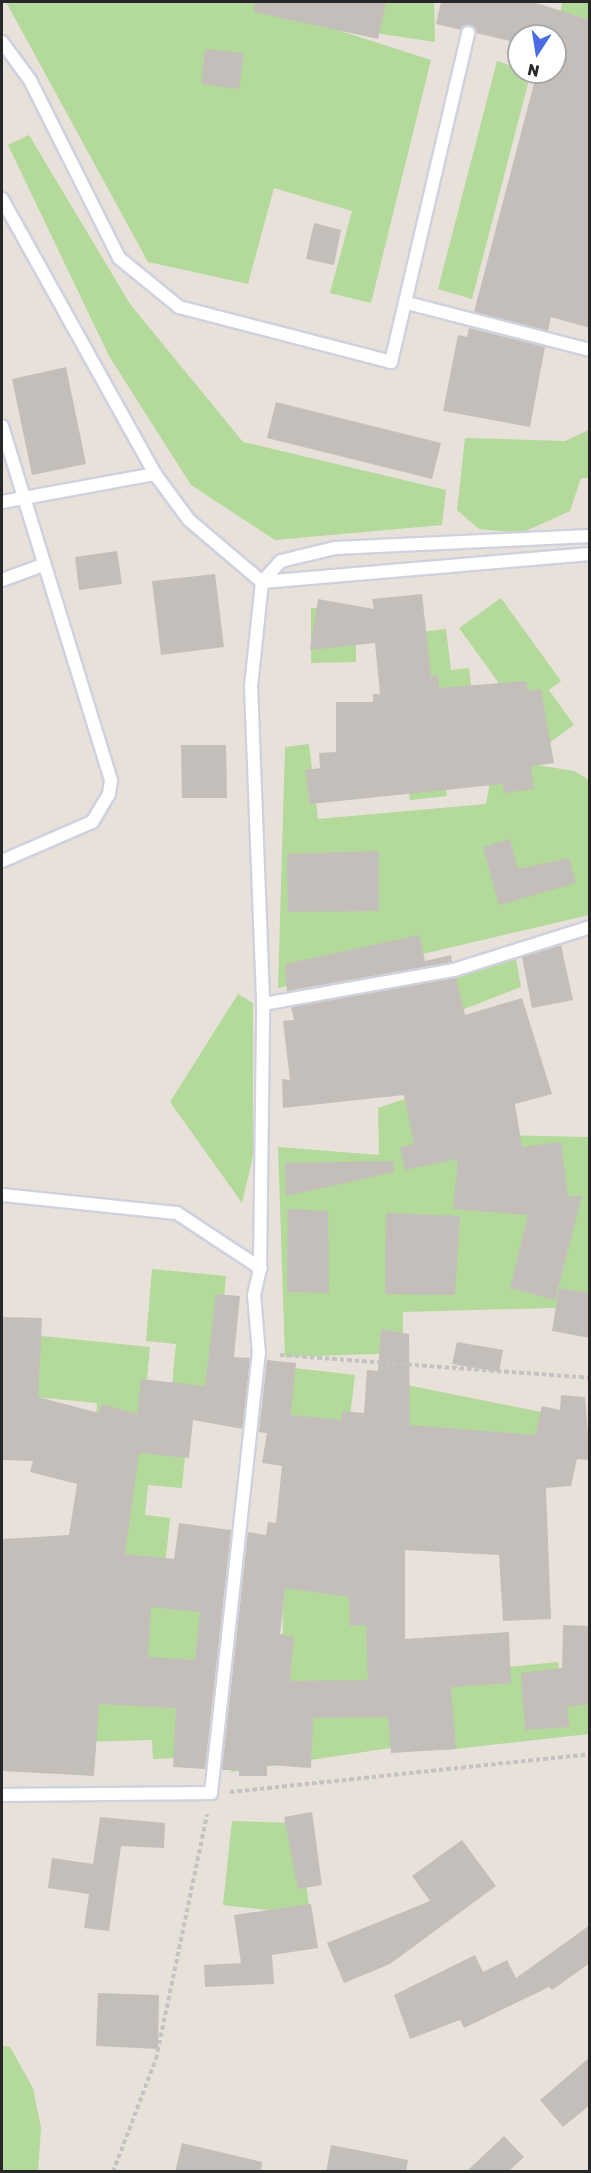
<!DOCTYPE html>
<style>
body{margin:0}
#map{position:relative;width:591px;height:2173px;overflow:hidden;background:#e8e1d9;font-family:Rubik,sans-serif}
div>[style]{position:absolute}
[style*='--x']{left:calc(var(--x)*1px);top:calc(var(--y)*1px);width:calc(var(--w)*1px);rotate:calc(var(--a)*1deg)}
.green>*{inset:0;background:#b3d99b}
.building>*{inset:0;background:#c3beb9}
.path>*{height:4px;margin-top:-2px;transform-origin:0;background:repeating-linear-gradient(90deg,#c3c3c3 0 4.5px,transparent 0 7.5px)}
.roads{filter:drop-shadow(2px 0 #cfd2de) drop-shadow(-2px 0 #cfd2de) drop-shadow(0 2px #cfd2de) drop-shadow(0 -2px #cfd2de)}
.service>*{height:12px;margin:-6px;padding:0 6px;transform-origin:6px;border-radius:6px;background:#fff}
span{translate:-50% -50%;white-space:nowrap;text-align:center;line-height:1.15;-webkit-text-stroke:5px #fff;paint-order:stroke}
.frame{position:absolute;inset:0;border:3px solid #272727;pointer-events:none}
.north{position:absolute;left:507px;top:24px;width:60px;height:60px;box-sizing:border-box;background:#fff;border:2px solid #a9a9a9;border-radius:50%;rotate:192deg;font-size:16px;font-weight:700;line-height:24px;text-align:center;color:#272727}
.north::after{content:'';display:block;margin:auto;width:21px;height:27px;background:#496ce5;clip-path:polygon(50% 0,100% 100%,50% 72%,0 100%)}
</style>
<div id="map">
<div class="green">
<i style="clip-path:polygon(6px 2px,434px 2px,435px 42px,322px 25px,431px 60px,371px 303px,330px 293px,352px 211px,274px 188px,248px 284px,148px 262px)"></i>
<i style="clip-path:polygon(562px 2px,589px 2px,589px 45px,556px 40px)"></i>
<i style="clip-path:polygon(497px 61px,531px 72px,472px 299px,438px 289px)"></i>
<i style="clip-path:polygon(29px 135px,130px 304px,243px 442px,446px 490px,442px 525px,275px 540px,191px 485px,109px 356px,8px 145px)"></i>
<i style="clip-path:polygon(589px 430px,589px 478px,581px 478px,570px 511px,521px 533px,479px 529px,457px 510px,465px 438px,565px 441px)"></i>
<i style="clip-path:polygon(501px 598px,561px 681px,549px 690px,574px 725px,528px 758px,509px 697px,459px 628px)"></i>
<i style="clip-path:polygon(311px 608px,356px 608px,356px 662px,311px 663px)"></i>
<i style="clip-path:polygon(446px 629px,451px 670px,469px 668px,479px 757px,443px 761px,447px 796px,410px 800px,392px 635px)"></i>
<i style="clip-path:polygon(309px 744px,318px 819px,486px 804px,494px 758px,574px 771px,589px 780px,589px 915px,278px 988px,285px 747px)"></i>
<i style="clip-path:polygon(515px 954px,521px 987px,454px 1013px,496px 1135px,589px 1137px,589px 1307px,403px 1312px,403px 1353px,285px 1357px,278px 1147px,379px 1155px,378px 1108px,413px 1096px,387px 987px)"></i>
<i style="clip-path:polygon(238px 994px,253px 1003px,253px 1156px,242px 1203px,170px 1102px)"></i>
<i style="clip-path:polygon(152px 1269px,226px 1276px,212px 1421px,169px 1417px,176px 1344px,146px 1341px)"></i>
<i style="clip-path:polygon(2px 1332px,150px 1347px,142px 1430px,187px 1434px,182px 1488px,148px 1485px,145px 1515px,170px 1518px,164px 1577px,212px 1582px,205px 1666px,86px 1655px,97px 1403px,2px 1394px)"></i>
<i style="clip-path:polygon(286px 1367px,355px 1375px,344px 1466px,275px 1457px)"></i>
<i style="clip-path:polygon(387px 1381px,551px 1414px,544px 1443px,373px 1447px)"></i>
<i style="clip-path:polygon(282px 1584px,387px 1604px,404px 1746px,231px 1772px,252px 1634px,283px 1634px)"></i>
<i style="clip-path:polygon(558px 1662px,561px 1689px,589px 1686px,589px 1734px,446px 1750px,438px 1674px)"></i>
<i style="clip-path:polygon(194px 1690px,196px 1757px,153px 1759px,152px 1740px,80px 1742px,79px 1693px)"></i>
<i style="clip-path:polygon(232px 1821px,299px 1823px,310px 1915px,223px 1905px)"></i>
<i style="clip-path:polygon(2px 2046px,10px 2047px,33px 2088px,41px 2128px,38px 2171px,2px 2171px)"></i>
</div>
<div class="building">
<i style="clip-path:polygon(255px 2px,386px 2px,378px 39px,254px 12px)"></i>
<i style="clip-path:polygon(441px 2px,533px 2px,590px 20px,590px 328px,551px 317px,548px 331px,474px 312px,537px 72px,555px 72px,555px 36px,519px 36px,519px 43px,476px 33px,470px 25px,461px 30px,436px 24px)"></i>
<i style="clip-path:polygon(205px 49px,244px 53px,239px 89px,201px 84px)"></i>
<i style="clip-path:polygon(314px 223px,341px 230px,334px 265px,306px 259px)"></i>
<i style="clip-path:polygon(469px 328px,545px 347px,530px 427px,443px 411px,458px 335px,467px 337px)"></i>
<i style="clip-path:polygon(66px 367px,86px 464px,32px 475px,12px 379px)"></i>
<i style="clip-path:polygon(276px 402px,441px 443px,432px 479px,267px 438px)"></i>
<i style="clip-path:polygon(117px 551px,122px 584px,79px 590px,75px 557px)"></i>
<i style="clip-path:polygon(215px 574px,224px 647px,161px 655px,152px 581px)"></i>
<i style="clip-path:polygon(422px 594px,431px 676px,438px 675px,439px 688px,526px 681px,528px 691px,541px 689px,554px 763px,531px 766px,534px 789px,504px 793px,503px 784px,310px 804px,305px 770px,320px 768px,319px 753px,336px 752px,336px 702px,373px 702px,373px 694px,380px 694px,375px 643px,310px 650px,318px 599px,374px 609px,372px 599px)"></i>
<i style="clip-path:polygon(181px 745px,226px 745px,227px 798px,182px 798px)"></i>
<i style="clip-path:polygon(510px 839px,518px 869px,569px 858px,576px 883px,499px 905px,483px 847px)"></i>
<i style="clip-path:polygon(379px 851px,379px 911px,288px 912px,287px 854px)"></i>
<i style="clip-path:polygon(419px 935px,425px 961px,451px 955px,452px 962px,287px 991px,285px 964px)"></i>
<i style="clip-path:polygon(561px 945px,573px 1000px,532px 1008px,522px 957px)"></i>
<i style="clip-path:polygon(456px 978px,465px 1015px,522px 998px,552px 1094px,515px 1104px,522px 1147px,561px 1142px,568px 1196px,582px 1196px,555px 1300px,510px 1288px,528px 1215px,453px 1209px,458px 1159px,405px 1170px,400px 1147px,414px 1144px,404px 1095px,283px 1108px,282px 1079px,290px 1080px,283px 1021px,294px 1020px,291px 1007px)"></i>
<i style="clip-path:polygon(393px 1161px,394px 1172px,286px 1196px,285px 1163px)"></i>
<i style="clip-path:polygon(288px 1209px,328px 1211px,329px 1293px,287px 1292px)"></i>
<i style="clip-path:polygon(386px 1213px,460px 1216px,455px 1295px,385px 1294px)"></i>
<i style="clip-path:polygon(559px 1288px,590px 1293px,590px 1338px,552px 1331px)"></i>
<i style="clip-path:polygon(evenodd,216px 1294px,240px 1296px,234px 1357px,250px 1358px,243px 1429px,193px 1420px,189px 1458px,139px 1453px,125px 1554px,174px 1559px,179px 1523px,231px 1530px,205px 1769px,173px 1767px,176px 1708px,99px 1704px,94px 1776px,2px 1771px,2px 1539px,69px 1535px,77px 1484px,30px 1472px,33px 1461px,2px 1460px,2px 1317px,42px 1318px,38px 1397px,99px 1413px,102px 1404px,137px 1414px,141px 1379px,205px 1386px,216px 1294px,151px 1607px,200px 1612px,195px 1660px,148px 1657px,151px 1607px)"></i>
<i style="clip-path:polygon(evenodd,381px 1329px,409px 1334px,410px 1425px,535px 1435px,542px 1406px,560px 1410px,561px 1395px,585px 1397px,590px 1460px,577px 1459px,571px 1486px,546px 1488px,551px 1619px,503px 1621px,499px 1555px,405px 1550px,405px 1639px,509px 1632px,511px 1683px,451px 1687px,456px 1749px,391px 1753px,388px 1717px,313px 1718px,311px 1768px,267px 1765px,267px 1776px,239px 1776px,239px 1770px,222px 1770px,248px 1532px,266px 1535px,268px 1522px,276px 1523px,282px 1466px,262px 1463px,267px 1433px,259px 1432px,267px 1360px,296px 1363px,291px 1415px,342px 1420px,342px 1411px,364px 1413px,367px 1370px,378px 1371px,381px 1329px,285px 1588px,349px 1597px,350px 1626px,366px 1625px,368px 1680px,290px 1681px,294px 1637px,280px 1635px,285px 1588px)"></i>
<i style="clip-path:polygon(457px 1342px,503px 1350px,499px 1372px,452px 1364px)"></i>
<i style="clip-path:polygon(563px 1625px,590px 1626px,590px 1704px,567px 1707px,569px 1727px,525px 1730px,521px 1673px,562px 1668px)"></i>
<i style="clip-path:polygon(312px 1812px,322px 1885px,298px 1889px,284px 1817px)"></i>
<i style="clip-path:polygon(100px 1817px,165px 1823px,164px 1848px,121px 1846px,109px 1931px,84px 1928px,89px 1894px,48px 1888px,52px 1858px,93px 1864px)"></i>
<i style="clip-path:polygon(462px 1840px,496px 1886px,390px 1964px,344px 1983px,327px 1943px,430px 1901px,412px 1876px)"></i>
<i style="clip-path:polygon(311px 1904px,318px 1948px,272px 1955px,274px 1984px,205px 1987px,204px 1965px,241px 1963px,234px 1915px)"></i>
<i style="clip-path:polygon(590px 1925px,590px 1963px,552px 1990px,549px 1987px,464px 2028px,460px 2020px,410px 2039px,394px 1995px,475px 1955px,483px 1972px,507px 1960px,516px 1978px)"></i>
<i style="clip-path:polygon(98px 1993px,159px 1995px,158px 2049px,96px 2046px)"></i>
<i style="clip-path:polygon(590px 2057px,590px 2105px,563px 2127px,540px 2100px)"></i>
<i style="clip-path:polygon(504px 2136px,524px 2157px,508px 2172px,466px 2172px)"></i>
<i style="clip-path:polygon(182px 2143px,262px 2162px,261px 2172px,175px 2172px)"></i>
<i style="clip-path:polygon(331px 2145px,408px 2160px,406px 2172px,326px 2172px)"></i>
</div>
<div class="path">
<i style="--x:280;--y:1355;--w:311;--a:4.2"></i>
<i style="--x:230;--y:1792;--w:362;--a:-6"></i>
<i style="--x:113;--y:2172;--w:121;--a:-69.2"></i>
<i style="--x:156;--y:2059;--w:250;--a:-78.2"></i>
</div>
<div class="roads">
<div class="service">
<i style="--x:2;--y:42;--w:47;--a:53.6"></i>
<i style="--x:30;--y:80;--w:199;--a:63.4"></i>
<i style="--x:119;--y:258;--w:77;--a:39.2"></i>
<i style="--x:179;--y:307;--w:219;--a:14.5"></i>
<i style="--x:391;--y:362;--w:338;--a:-76.8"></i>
<i style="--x:2;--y:199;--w:315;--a:60.9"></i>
<i style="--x:155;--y:474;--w:57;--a:53.5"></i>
<i style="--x:189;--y:520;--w:96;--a:40.3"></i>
<i style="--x:262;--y:582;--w:28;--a:-48"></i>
<i style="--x:281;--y:561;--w:56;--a:-13.5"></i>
<i style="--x:335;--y:548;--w:255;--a:-2.7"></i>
<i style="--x:407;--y:303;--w:189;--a:14.4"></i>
<i style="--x:2;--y:426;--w:371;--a:72.9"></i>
<i style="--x:111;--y:781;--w:13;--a:99"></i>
<i style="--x:109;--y:794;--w:33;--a:121"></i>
<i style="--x:92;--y:822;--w:98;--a:156.6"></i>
<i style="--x:2;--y:502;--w:156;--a:-10.4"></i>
<i style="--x:590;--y:554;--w:329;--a:175.1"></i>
<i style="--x:262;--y:582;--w:105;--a:96"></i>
<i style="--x:251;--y:686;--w:318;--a:87.8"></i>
<i style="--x:263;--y:1004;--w:194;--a:-10.1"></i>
<i style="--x:454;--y:970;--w:143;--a:-17.5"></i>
<i style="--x:2;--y:580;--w:44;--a:-20.1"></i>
<i style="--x:2;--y:1195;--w:176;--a:5.9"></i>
<i style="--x:177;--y:1213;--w:100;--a:33.5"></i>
<i style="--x:260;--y:1268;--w:264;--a:-89.3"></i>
<i style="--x:2;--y:1795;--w:209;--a:-0.5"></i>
<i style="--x:211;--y:1793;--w:442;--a:-83.8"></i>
<i style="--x:259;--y:1354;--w:59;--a:-94.8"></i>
<i style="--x:254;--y:1295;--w:28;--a:-77"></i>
</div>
</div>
<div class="frame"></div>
<div class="north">N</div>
</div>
